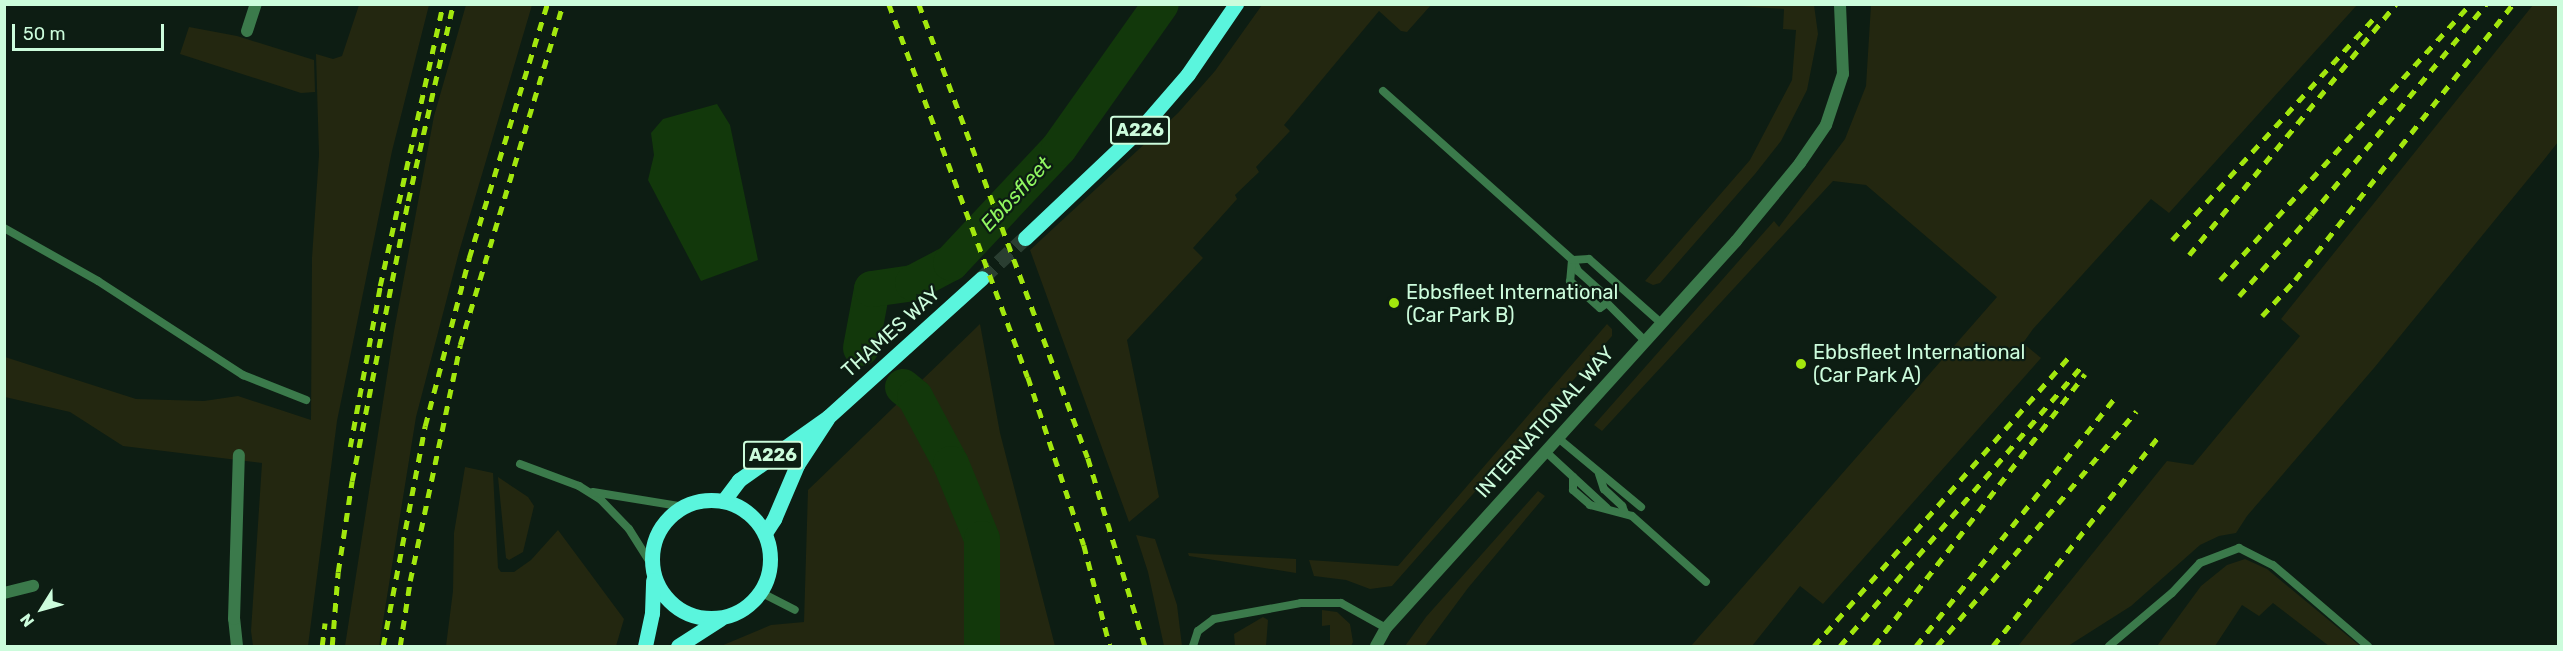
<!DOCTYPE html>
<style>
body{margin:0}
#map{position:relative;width:2563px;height:651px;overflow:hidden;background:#0d1d13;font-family:Rubik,sans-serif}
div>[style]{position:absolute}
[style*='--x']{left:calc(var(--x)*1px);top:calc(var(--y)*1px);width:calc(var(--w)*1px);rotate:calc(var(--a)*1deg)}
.green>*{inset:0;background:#232710}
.water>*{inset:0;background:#12380b}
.river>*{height:36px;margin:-18px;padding:0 18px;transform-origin:18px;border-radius:18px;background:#12380b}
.primary-tunnel>*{height:15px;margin-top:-7.5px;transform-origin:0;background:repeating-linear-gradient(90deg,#2a3e31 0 15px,transparent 0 23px)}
.lane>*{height:8px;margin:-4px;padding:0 4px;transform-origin:4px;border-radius:4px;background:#3b7a4b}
.street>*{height:12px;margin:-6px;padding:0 6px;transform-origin:6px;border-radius:6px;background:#3b7a4b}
.primary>*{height:15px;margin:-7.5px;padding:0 7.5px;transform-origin:7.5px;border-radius:7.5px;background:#5af5dd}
.primary>.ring{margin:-7.5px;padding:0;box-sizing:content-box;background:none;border:15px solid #5af5dd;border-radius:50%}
.rail>*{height:4.5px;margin-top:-2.25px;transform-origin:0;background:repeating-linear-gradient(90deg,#a2e70d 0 9px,transparent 0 17px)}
.dots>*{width:16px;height:16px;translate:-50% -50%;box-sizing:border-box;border:3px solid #0d1d13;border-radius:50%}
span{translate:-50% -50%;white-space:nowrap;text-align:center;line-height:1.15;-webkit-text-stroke:4.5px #0d1d13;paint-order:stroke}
.shield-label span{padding:2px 4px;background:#0d1d13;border:2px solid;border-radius:4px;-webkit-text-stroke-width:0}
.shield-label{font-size:18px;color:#ccfcdc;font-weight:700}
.poi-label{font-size:20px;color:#ccfcdc}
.left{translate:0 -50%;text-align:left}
.street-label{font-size:20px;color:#ccfcdc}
.water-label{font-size:21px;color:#90f660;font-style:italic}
.frame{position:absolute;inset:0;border:6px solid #ccfcdc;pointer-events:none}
.north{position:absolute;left:12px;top:579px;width:60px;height:60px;-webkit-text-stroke:4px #0d1d13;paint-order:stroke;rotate:233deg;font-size:16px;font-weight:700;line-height:24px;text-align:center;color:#ccfcdc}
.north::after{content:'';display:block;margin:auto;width:21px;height:27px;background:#ccfcdc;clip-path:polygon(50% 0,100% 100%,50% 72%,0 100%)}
.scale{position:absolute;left:12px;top:24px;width:152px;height:27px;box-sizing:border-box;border:3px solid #ccfcdc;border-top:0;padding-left:8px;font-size:18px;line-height:21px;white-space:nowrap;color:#ccfcdc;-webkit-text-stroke:4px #0d1d13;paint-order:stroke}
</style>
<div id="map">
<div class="green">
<i style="clip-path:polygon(359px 5px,429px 5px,392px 151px,337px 421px,308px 646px,253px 646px,251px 631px,262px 463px,123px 446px,70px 412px,5px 397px,5px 357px,136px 399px,204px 401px,238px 396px,311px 420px,312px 258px,319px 155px,316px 54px,333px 59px,342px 56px)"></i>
<i style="clip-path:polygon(466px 5px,532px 5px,459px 252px,416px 417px,379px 646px,345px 646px,394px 331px,434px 116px)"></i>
<i style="clip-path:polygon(1262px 5px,1431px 5px,1407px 32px,1401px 31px,1379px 11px,1284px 125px,1290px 131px,1256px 167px,1259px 172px,1235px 195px,1237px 199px,1193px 248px,1203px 258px,1127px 340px,1159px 497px,1129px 522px,1030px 250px,1178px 113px,1215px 71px)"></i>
<i style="clip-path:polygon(1722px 5px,1814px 5px,1818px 34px,1807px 90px,1781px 141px,1755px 174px,1660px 283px,1653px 285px,1645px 281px,1750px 160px,1792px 80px,1796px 30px,1783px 29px,1784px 9px)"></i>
<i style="clip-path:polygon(1871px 5px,2357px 5px,2169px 213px,2151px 199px,2033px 329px,2023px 343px,2041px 358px,1823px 604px,1800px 586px,1752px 646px,1691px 646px,1997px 297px,1866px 185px,1833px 181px,1602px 431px,1594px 425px,1774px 221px,1779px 227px,1845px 139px,1866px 86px)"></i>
<i style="clip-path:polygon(2533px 5px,2558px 5px,2558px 142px,2543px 161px,2374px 368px,2247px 516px,2236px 533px,2219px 536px,2200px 545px,2131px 606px,2068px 646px,2018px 646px,2167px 461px,2193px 465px,2300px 336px,2281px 319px)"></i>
<i style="clip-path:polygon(189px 27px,237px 36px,314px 60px,315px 92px,301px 93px,180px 54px)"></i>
<i style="clip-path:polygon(980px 324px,1000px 433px,1055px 646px,721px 646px,771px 625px,804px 622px,808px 490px)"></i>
<i style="clip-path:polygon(1607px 324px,1612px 329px,1612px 336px,1392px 586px,1370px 589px,1346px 580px,1314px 576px,1309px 560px,1398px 566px)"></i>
<i style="clip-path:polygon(465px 467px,493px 473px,498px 568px,501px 572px,514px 572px,531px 560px,558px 530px,624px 619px,616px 646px,446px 646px,453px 591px,454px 533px)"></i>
<i style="clip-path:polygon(498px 477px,528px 497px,534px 506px,523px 552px,509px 560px,506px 558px)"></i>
<i style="clip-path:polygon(1538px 491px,1545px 496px,1468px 588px,1425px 646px,1405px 646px,1426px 617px)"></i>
<i style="clip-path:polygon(1136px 535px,1155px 539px,1177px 605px,1182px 646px,1164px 646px,1148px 572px)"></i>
<i style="clip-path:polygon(1188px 553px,1296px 559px,1296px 573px,1189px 556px)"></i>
<i style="clip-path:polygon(2245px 559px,2267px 569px,2360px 646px,2329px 646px,2273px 603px,2259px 616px,2242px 605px,2215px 646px,2157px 646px,2201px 586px,2227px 565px)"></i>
<i style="clip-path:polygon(1322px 610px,1337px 612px,1350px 624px,1353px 642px,1351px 646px,1330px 646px,1330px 625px,1322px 626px)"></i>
<i style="clip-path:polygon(1263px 617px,1268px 620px,1266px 646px,1235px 646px,1234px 634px)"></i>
</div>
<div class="water">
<i style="clip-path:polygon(717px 104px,730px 125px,758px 260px,701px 281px,648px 180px,654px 155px,651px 133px,663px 119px)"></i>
</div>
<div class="river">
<i style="--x:861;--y:348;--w:60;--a:-79.4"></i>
<i style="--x:872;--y:289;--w:41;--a:-8.3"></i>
<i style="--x:913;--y:283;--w:43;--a:-27.8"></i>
<i style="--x:951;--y:263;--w:158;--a:-46.8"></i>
<i style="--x:1059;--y:148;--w:176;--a:-54.7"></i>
<i style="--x:903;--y:387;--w:16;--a:40"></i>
<i style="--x:915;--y:397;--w:76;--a:61.8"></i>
<i style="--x:951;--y:464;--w:81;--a:67.5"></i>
<i style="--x:982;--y:539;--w:107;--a:90"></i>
</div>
<div class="primary-tunnel">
<i style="--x:982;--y:278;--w:59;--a:-42.9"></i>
</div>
<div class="lane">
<i style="--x:1383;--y:91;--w:254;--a:41.7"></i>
<i style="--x:1573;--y:260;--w:12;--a:66"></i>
<i style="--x:1578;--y:271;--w:39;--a:42"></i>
<i style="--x:1607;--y:297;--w:6;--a:90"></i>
<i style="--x:1607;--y:303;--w:54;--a:45"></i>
<i style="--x:4;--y:228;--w:108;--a:29.4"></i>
<i style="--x:98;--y:281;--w:173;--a:33"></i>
<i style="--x:243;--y:375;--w:68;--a:21.6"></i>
<i style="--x:1572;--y:260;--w:21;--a:95"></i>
<i style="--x:1570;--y:281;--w:40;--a:42"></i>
<i style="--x:1600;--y:308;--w:9;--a:-36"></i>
<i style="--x:1573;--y:260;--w:16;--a:-4"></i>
<i style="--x:1589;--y:259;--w:96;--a:41.6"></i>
<i style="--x:1558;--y:438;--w:108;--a:39.7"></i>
<i style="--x:1545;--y:451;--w:84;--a:42.6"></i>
<i style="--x:520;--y:464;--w:63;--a:20.4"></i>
<i style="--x:579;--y:486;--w:26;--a:32"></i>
<i style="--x:601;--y:500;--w:40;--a:46"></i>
<i style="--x:629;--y:529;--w:41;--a:57.8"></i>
<i style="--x:1599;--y:474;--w:16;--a:72"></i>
<i style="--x:1604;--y:489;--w:25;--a:43"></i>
<i style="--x:1622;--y:506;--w:8;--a:67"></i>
<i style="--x:1573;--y:477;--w:13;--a:90"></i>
<i style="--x:1573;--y:490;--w:23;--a:41"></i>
<i style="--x:1590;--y:505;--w:43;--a:14.7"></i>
<i style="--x:1632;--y:516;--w:99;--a:41.7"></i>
<i style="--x:593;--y:492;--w:93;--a:9.3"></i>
<i style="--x:760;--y:592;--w:39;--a:27"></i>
<i style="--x:1193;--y:646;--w:16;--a:-72"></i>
<i style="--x:1198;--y:631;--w:20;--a:-37"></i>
<i style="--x:1214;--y:619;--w:88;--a:-10.4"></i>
<i style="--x:1301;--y:603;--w:40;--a:0"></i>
<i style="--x:1341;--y:603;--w:51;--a:29.1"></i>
<i style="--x:2109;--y:646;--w:82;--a:-40.1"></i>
<i style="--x:2172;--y:593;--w:41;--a:-47"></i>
<i style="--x:2200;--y:563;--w:42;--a:-21"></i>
<i style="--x:2239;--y:548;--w:38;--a:27"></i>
<i style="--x:2273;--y:565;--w:125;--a:40.5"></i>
</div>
<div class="street">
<i style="--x:247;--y:31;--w:28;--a:-72"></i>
<i style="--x:4;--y:593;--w:30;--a:-14"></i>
<i style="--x:237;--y:646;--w:27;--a:-96"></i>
<i style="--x:234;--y:619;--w:164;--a:-88.3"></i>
<i style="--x:1376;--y:646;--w:21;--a:-61"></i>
<i style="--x:1386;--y:628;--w:522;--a:-47.87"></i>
<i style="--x:1736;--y:241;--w:101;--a:-50.6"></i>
<i style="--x:1800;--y:163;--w:46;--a:-55.6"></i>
<i style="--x:1826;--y:125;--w:54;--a:-71.6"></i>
<i style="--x:1843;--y:74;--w:70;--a:-92.5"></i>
</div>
<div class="primary">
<i style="--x:1025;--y:238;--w:164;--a:-43.5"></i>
<i style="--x:1144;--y:125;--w:67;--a:-49.2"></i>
<i style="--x:1188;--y:74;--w:85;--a:-55.6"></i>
<i class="ring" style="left:652px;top:500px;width:103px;height:103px"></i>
<i style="--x:724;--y:500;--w:25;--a:-53"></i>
<i style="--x:739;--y:480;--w:109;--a:-35.3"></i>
<i style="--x:828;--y:417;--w:207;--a:-42.1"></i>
<i style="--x:765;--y:533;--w:17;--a:-57"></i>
<i style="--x:774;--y:519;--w:59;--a:-66.9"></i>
<i style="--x:797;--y:465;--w:55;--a:-56.9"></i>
<i style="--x:645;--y:646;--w:34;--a:-78"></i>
<i style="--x:652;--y:613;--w:33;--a:-88"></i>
<i style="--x:678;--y:646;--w:50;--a:-32.7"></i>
</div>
<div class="rail">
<i style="--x:889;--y:4;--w:398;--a:69.6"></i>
<i style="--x:1028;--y:377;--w:177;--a:71.6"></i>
<i style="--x:1084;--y:545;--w:104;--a:75.6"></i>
<i style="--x:919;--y:4;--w:484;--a:69.6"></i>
<i style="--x:1088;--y:458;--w:196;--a:73.1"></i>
<i style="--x:2172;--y:240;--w:303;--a:-47.7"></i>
<i style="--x:2189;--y:255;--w:325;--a:-50.5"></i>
<i style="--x:2220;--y:280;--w:372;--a:-47.8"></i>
<i style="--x:2239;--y:296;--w:108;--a:-48.4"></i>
<i style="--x:2311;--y:215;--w:274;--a:-50.3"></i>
<i style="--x:2262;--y:316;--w:49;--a:-47.5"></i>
<i style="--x:2295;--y:280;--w:352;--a:-51.7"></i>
<i style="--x:350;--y:447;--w:164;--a:-79.4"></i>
<i style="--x:380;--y:286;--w:289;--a:-77.4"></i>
<i style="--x:322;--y:646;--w:23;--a:-83"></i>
<i style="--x:332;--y:646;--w:74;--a:-85.4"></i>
<i style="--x:338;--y:572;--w:92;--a:-81.3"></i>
<i style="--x:352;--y:481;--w:286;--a:-78.7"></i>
<i style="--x:408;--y:201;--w:202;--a:-77.1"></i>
<i style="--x:383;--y:646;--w:224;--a:-79.2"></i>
<i style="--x:425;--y:426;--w:174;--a:-75.3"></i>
<i style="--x:469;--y:258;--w:266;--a:-72.9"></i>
<i style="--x:400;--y:646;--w:66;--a:-81.3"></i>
<i style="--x:410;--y:581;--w:241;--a:-78"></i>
<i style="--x:460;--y:345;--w:356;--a:-73.2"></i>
<i style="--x:1814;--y:646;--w:387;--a:-48.6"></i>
<i style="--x:1840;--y:646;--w:370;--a:-49.2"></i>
<i style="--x:1874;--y:646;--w:344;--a:-52.2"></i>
<i style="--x:1916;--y:646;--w:322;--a:-51.3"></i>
<i style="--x:1937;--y:646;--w:308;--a:-49.7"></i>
<i style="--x:1993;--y:646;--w:271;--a:-51.7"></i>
</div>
<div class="dots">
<i style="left:1394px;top:303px;background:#a2e70d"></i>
<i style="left:1801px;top:364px;background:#a2e70d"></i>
</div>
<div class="shield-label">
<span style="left:1140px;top:130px">A226</span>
<span style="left:773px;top:455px">A226</span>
</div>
<div class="poi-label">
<span class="left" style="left:1406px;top:304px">Ebbsfleet International<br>(Car Park B)</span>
<span class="left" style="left:1813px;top:364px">Ebbsfleet International<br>(Car Park A)</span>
</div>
<div class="street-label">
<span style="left:891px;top:332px;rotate:-42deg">THAMES WAY</span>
<span style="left:1545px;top:422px;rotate:-48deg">INTERNATIONAL WAY</span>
</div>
<div class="water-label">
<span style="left:1016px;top:194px;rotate:-47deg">Ebbsfleet</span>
</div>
<div class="frame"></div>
<div class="north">N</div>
<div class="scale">50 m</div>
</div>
